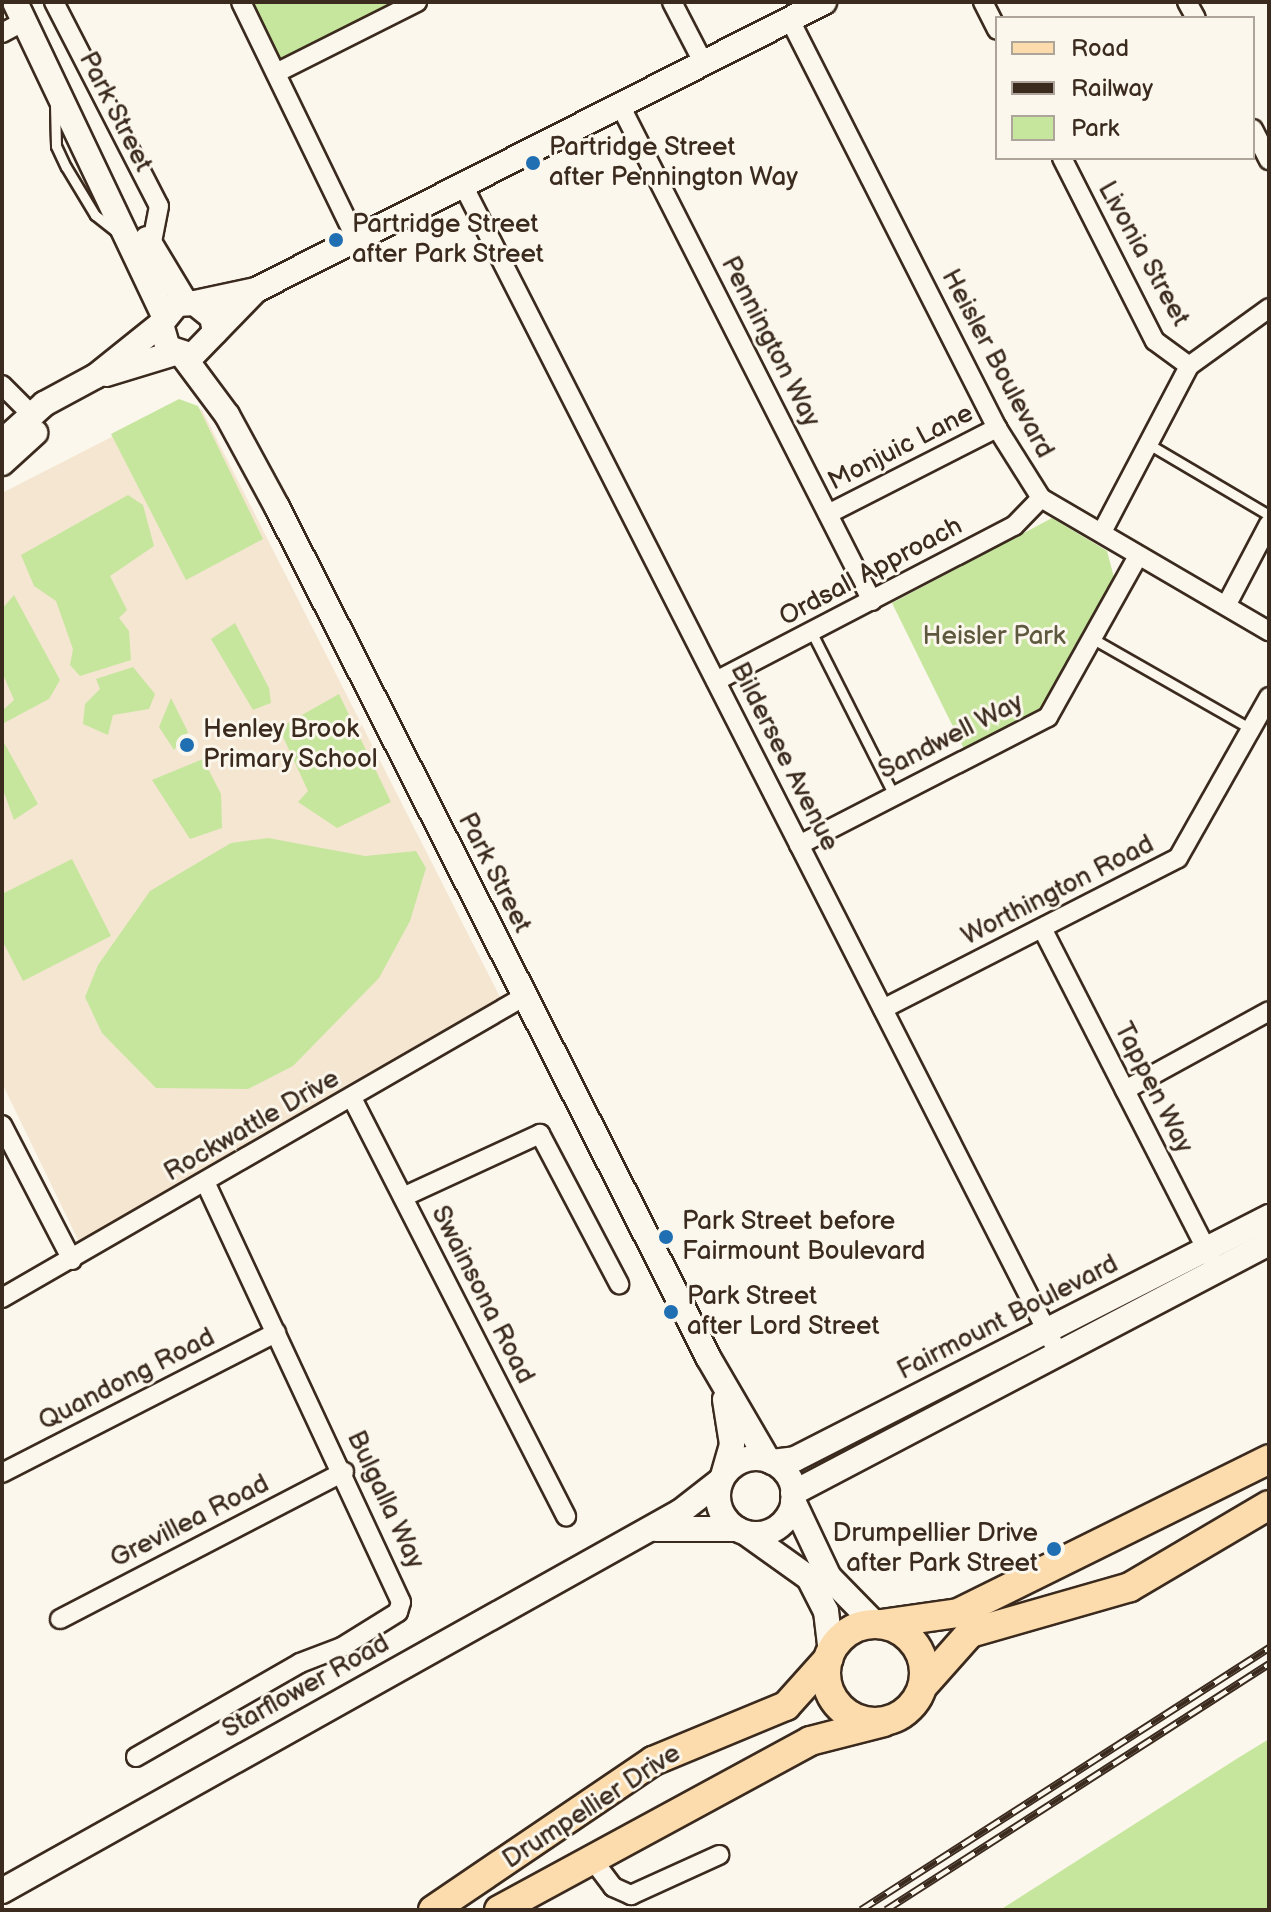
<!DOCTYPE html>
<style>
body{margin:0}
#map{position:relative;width:1271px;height:1912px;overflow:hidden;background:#fbf7ec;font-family:"Balsamiq Sans",sans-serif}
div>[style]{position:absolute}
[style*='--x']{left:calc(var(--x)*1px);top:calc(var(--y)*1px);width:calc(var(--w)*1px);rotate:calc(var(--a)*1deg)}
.built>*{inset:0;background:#f4e6d1}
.green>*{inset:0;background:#c6e69e}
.roads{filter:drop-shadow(2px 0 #3b2a1e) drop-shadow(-2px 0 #3b2a1e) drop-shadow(0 2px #3b2a1e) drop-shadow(0 -2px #3b2a1e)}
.lane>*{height:9px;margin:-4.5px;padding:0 4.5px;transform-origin:4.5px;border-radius:4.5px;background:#fbf7ec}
.street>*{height:18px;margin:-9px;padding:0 9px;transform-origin:9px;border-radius:9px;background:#fbf7ec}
.secondary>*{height:24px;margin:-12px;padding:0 12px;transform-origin:12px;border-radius:12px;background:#fbf7ec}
.secondary>.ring{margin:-12px;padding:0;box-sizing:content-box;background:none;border:24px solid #fbf7ec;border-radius:50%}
.primary>*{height:28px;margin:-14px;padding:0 14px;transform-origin:14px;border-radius:14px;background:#fcdcac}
.primary>.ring{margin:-14px;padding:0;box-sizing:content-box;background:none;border:28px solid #fcdcac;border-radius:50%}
.rail>*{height:8px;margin-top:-4px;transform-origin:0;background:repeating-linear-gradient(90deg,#fbf7ec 0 15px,#3b2a1e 0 30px);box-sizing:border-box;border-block:2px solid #3b2a1e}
.dots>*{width:22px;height:22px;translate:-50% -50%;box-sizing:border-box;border:4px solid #fbf7ec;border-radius:50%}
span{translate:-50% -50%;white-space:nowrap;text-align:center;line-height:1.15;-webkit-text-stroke:6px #fbf7ec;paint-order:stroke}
.street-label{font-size:26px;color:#3b2a1e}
.poi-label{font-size:26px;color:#3b2a1e}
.left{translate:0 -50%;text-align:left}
.right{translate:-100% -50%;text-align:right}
.park-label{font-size:26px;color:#5e593e}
.frame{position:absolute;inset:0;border:4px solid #3b2a1e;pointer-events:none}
.legend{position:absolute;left:995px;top:16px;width:260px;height:144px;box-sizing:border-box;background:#fbf7ec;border:2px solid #aea59a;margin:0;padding:10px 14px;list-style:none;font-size:24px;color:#3b2a1e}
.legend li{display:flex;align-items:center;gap:16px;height:40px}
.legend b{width:40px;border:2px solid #aea59a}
</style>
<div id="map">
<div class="built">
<i style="clip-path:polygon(180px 402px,202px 410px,500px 997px,79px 1242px,2px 1083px,2px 493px)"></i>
</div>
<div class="green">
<i style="clip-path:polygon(245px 2px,410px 2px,279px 68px)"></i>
<i style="clip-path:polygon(179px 399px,198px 406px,263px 539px,186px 580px,111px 434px)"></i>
<i style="clip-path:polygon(128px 495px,143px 505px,154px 546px,110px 576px,127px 610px,119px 618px,129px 631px,131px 660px,80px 676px,70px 665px,73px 649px,56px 601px,34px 586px,21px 555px)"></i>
<i style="clip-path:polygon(1052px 518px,1107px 551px,1115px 581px,1039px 715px,965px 751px,892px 603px)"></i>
<i style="clip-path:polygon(14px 595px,60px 680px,49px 699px,2px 724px,2px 711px,14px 700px,2px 672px,2px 609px)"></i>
<i style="clip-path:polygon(235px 623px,269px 688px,271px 703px,253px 710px,211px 639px)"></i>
<i style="clip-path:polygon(133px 667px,155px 694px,149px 709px,113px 715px,108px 735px,83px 724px,85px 704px,100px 689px,96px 679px)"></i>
<i style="clip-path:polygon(339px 694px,391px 802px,337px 828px,298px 802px,308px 791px,279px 728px)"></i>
<i style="clip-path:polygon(171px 698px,188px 732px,174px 750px,159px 727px)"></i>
<i style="clip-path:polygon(2px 739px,38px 804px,14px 820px,2px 787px)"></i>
<i style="clip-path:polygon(203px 759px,221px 794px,222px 828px,190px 839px,152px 780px)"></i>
<i style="clip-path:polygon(268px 838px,365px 856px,416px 851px,426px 868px,410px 921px,379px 978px,293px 1066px,248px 1089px,156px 1088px,102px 1033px,85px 997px,98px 965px,150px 891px,231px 843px)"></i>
<i style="clip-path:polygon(72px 859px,111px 936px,23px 981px,2px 940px,2px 894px)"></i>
<i style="clip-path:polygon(1269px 1739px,1269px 1910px,1000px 1910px,1238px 1758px)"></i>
</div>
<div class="roads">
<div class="lane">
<i style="--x:55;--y:105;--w:41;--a:88.6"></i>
<i style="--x:56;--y:146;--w:23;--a:65"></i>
<i style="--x:66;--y:167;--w:56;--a:58.9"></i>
<i style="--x:95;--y:215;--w:29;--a:38"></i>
<i style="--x:1150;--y:445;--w:138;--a:30.5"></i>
<i style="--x:812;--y:633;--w:182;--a:63.2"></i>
<i style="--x:1095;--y:640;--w:180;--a:29.7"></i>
</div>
<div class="street">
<i style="--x:54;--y:2;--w:229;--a:62.8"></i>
<i style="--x:159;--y:206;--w:42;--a:101"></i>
<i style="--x:241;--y:2;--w:263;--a:64.1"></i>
<i style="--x:672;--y:2;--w:70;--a:62.7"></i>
<i style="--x:983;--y:2;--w:31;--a:63"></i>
<i style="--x:1187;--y:2;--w:18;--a:61"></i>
<i style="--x:790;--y:20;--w:458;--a:63.1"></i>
<i style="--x:997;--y:428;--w:83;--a:57.8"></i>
<i style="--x:1041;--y:498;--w:264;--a:30.3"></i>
<i style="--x:2;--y:33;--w:26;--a:-28"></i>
<i style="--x:276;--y:73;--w:158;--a:-26.7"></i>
<i style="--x:621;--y:107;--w:554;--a:63.07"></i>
<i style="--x:1253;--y:129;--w:35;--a:63"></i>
<i style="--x:1062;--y:158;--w:205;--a:63.1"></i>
<i style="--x:1155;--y:341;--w:42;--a:36.3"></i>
<i style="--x:464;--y:187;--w:1306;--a:63"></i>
<i style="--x:2;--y:385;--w:41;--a:45"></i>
<i style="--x:828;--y:514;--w:190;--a:-27"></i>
<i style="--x:1102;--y:532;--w:187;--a:-62.3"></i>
<i style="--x:1189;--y:366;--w:99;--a:-35.9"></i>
<i style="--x:1227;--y:604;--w:90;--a:-62.3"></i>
<i style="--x:716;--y:681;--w:336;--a:-27.5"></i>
<i style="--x:1014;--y:526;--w:39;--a:-46"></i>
<i style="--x:799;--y:845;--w:280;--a:-27.2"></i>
<i style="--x:1048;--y:717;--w:184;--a:-60.8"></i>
<i style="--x:1043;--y:930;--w:369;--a:62.9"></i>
<i style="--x:883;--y:1009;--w:331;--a:-27.1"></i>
<i style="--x:1178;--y:858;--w:185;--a:-60.5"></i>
<i style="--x:1125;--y:1090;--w:164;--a:-28.7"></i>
<i style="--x:352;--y:1098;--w:470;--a:62.9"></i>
<i style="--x:2;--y:1125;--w:152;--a:62.6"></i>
<i style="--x:403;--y:1197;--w:151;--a:-24.7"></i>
<i style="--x:540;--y:1134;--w:170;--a:62.2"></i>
<i style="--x:2;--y:1298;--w:604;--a:-30"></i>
<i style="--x:2;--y:1473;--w:308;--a:-27.1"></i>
<i style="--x:60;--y:1619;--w:320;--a:-27.4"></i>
<i style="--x:136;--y:1757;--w:189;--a:-29.8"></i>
<i style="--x:300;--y:1663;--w:45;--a:-20.9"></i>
<i style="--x:342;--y:1647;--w:66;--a:-32"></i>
<i style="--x:398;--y:1612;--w:10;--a:-73"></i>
<i style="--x:401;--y:1602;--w:461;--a:-115"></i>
<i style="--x:592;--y:1859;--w:35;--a:53"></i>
<i style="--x:613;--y:1887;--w:20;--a:24"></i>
<i style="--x:631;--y:1895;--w:97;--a:-24.4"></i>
</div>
<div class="secondary">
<i style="--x:15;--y:2;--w:348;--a:64.6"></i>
<i style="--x:147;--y:239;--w:74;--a:58.9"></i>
<i style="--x:195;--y:303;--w:62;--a:-12"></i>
<i style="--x:256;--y:290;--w:637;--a:-26.89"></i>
<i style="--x:215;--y:332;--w:15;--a:-101"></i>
<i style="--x:212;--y:317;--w:22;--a:-141"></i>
<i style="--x:195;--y:303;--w:18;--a:177"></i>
<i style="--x:177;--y:304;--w:26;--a:129"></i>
<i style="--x:161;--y:324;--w:25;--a:74"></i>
<i style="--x:168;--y:348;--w:25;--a:18"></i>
<i style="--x:192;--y:356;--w:92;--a:-45.9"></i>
<i style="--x:183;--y:356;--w:74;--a:53.3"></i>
<i style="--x:227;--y:415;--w:105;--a:61.5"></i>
<i style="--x:277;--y:507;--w:953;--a:63.11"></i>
<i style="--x:708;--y:1357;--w:119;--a:59.8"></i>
<i style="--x:106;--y:374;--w:72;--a:-16.9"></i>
<i style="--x:2;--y:442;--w:57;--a:-42.1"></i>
<i style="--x:44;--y:404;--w:59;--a:-28.3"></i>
<i style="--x:96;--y:376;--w:83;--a:-38.7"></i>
<i style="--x:2;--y:463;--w:45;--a:-42.3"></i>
<i class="ring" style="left:718px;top:1458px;width:52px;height:52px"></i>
<i style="--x:772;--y:1462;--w:23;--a:-7"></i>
<i style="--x:795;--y:1459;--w:532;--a:-27.05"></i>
<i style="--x:723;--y:1476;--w:33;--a:-74"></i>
<i style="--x:732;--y:1444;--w:45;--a:-99"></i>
<i style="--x:793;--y:1493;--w:538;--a:-27.71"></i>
<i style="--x:793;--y:1501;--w:84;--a:64.7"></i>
<i style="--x:829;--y:1577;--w:66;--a:45.6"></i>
<i style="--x:656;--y:1529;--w:81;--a:0"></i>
<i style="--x:746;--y:1533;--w:77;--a:35.5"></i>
<i style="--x:809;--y:1578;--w:37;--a:63"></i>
<i style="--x:826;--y:1611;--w:42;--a:83.2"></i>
<i style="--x:2;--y:1891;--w:777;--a:-29.21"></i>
<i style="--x:680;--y:1512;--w:52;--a:-38"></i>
</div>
<div class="primary">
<i style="--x:881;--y:1624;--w:78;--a:-8.1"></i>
<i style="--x:958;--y:1613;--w:347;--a:-26.3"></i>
<i class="ring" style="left:826px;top:1624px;width:70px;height:70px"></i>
<i style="--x:923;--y:1686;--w:71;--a:-48.4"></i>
<i style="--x:970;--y:1633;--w:166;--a:-16"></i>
<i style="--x:1130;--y:1587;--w:161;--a:-30.5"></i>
<i style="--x:433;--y:1910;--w:266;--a:-34.1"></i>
<i style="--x:653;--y:1761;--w:144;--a:-22.5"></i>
<i style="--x:786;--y:1706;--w:64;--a:-48.1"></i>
<i style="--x:499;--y:1910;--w:354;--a:-28.5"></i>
<i style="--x:810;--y:1741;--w:76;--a:-14.4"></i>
</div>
</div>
<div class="rail">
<i style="--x:861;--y:1910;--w:485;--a:-32.7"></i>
<i style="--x:886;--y:1910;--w:455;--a:-32.7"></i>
</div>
<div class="dots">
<i style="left:533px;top:163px;background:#1f6fb2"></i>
<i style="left:336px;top:240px;background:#1f6fb2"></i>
<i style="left:187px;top:745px;background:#1f6fb2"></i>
<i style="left:666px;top:1237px;background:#1f6fb2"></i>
<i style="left:671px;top:1312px;background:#1f6fb2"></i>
<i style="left:1054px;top:1549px;background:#1f6fb2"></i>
</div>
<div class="street-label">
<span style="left:115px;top:112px;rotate:63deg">Park Street</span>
<span style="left:1143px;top:254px;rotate:61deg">Livonia Street</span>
<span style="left:770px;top:342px;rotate:63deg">Pennington Way</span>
<span style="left:997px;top:364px;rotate:62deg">Heisler Boulevard</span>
<span style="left:901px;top:448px;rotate:-27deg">Monjuic Lane</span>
<span style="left:871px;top:572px;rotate:-28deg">Ordsall Approach</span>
<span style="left:951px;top:737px;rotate:-27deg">Sandwell Way</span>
<span style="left:784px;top:757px;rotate:63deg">Bildersee Avenue</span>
<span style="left:494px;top:873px;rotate:63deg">Park Street</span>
<span style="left:1058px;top:891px;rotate:-27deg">Worthington Road</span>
<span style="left:1153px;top:1088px;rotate:63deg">Tappen Way</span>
<span style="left:252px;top:1126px;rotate:-30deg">Rockwattle Drive</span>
<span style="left:482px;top:1295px;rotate:63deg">Swainsona Road</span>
<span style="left:1008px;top:1318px;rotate:-27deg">Fairmount Boulevard</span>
<span style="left:127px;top:1380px;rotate:-27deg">Quandong Road</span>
<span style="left:385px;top:1500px;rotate:65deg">Bulgalla Way</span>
<span style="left:190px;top:1522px;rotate:-27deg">Grevillea Road</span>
<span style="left:306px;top:1687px;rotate:-29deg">Starflower Road</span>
<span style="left:592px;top:1807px;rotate:-33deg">Drumpellier Drive</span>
</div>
<div class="poi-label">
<span class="left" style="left:549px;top:163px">Partridge Street<br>after Pennington Way</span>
<span class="left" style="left:352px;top:240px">Partridge Street<br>after Park Street</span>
<span class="left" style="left:203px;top:745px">Henley Brook<br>Primary School</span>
<span class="left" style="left:682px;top:1237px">Park Street before<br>Fairmount Boulevard</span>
<span class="left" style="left:687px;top:1312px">Park Street<br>after Lord Street</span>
<span class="right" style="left:1038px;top:1549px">Drumpellier Drive<br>after Park Street</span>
</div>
<div class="park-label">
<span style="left:994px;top:637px">Heisler Park</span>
</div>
<div class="frame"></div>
<ul class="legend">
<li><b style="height:10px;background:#fcdcac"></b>Road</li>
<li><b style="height:10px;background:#3b2a1e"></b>Railway</li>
<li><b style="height:22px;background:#c6e69e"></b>Park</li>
</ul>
</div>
